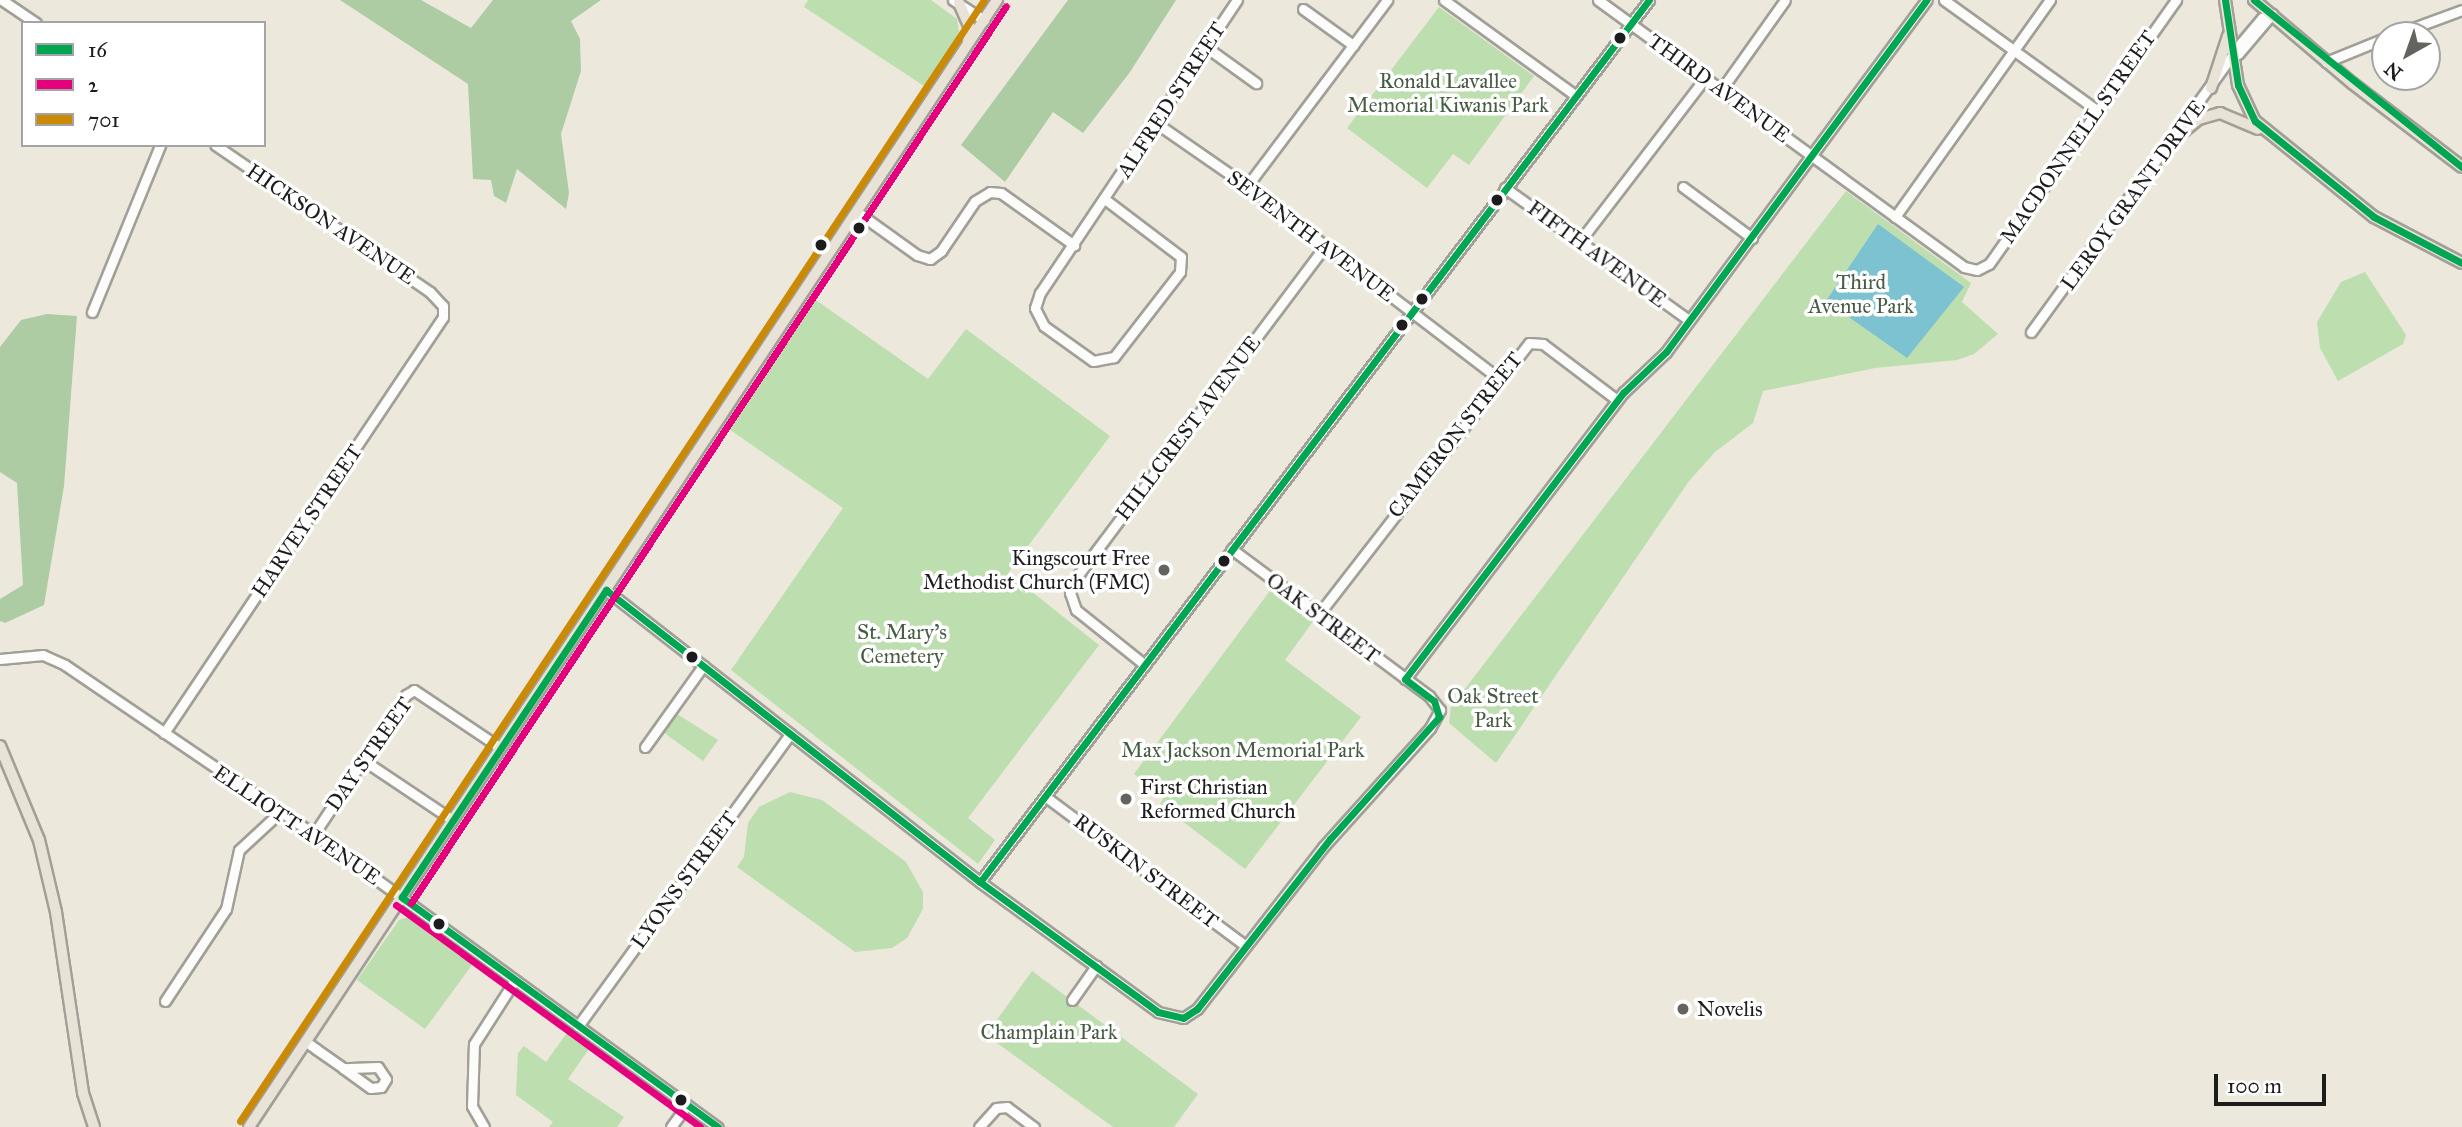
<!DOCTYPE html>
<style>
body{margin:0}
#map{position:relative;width:2462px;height:1127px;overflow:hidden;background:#ece8dc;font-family:"IM FELL Great Primer",serif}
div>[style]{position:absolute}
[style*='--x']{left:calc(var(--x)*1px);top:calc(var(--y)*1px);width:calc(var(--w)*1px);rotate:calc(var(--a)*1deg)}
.green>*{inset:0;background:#bddeaf}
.forest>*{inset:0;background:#adcca4}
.water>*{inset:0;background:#7dc2d1}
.roads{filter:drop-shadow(2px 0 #a19f98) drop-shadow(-2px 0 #a19f98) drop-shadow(0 2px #a19f98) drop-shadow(0 -2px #a19f98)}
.minor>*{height:9px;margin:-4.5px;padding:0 4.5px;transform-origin:4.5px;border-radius:4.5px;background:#fcfcfa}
.major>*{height:10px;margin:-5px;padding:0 5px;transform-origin:5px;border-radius:5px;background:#e9e2d6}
.bus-1>*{height:7px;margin:-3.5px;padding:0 3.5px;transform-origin:3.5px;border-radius:3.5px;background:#00a651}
.bus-2>*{height:7px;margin:-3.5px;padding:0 3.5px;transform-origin:3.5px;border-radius:3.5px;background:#e5007d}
.bus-3>*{height:7px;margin:-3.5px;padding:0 3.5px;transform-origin:3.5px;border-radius:3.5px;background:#cb8a06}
.dots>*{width:19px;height:19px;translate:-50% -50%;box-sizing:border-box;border:4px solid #fff;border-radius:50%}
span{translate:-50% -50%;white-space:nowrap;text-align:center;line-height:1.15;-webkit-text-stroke:7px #fff;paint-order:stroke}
.park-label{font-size:21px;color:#475d43}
.street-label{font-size:21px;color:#1c1c1c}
.poi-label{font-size:21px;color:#1c1c1c}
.right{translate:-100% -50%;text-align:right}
.left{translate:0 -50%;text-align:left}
.legend{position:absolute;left:21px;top:21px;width:245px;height:126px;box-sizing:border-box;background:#fff;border:2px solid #a4a4a4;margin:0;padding:9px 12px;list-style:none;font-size:21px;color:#1c1c1c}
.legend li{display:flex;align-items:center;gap:14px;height:35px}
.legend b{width:35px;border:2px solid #a4a4a4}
.north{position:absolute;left:2371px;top:21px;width:70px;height:70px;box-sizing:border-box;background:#fff;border:2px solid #a4a4a4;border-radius:50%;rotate:220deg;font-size:19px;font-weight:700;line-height:28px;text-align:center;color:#1c1c1c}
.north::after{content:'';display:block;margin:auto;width:24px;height:32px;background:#65635f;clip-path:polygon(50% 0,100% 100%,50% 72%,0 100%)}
.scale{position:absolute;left:2214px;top:1074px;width:112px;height:32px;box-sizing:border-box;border:4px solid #1c1c1c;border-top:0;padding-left:9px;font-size:21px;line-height:24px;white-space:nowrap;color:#1c1c1c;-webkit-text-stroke:5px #fff;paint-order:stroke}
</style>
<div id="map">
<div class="green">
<i style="clip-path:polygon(808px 0,931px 0,957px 19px,959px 32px,927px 88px,804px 7px)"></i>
<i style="clip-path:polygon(1439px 7px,1534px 76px,1469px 165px,1453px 154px,1427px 188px,1347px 128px)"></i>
<i style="clip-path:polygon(1846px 191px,1971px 283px,1962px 302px,1998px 334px,1974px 354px,1957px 360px,1875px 368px,1763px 391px,1753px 423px,1715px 452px,1689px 481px,1496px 763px,1449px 723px,1451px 707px)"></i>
<i style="clip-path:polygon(2365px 272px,2406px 335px,2403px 344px,2338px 381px,2320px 348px,2317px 322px,2341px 282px)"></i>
<i style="clip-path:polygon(813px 298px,928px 379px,966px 329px,1110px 436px,1008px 573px,1099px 645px,968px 818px,995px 840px,978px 864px,731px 670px,843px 508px,723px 425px)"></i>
<i style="clip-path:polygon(1272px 588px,1314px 620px,1285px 660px,1361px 717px,1245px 869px,1160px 804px,1164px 797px,1134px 774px)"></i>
<i style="clip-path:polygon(677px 714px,718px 740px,703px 761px,663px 732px)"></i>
<i style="clip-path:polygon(790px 792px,822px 800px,906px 862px,923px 892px,923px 909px,907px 938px,892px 948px,855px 952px,737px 867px,744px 857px,748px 823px,759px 807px)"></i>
<i style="clip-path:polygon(413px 916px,475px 961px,425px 1029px,357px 980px,399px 920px)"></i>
<i style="clip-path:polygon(1032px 971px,1198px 1094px,1174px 1127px,1113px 1127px,986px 1035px)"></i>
<i style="clip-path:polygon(569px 1030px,591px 1046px,568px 1079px,624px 1117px,617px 1127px,549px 1127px,553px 1122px,516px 1095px,518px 1053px,524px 1046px,546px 1062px)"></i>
</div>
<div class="forest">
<i style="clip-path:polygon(340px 0,421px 0,471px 28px,493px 0,601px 0,571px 21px,580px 39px,581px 71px,561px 134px,569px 193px,566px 209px,517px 169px,506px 203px,494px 196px,491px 180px,473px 179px,468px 84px)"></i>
<i style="clip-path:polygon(1068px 0,1176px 0,1130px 72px,1083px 133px,1053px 112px,1005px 182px,961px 145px)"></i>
<i style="clip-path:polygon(47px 314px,77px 316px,64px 486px,44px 605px,5px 623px,0 621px,0 599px,23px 585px,17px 483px,0 472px,0 347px,21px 320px)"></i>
</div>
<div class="water">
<i style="clip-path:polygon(1878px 224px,1964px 287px,1907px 358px,1826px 301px)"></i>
</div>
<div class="roads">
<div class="minor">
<i style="--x:2;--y:0;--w:41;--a:34.1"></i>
<i style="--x:953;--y:0;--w:37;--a:33"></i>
<i style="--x:1444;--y:0;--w:163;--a:36"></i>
<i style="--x:1598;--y:0;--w:453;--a:36.1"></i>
<i style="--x:1964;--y:267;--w:13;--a:13"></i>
<i style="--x:1977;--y:270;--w:13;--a:-27"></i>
<i style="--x:1989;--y:264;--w:324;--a:-54.7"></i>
<i style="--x:1944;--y:0;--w:190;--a:35.8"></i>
<i style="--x:1303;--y:9;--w:62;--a:35.8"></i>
<i style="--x:2394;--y:35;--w:72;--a:-20.2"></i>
<i style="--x:1206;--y:47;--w:62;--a:35.8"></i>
<i style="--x:2238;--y:54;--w:52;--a:-49.6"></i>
<i style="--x:2326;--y:62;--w:64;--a:-22.1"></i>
<i style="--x:1721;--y:90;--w:110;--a:-54.6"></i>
<i style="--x:1156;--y:123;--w:111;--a:34.7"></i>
<i style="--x:1247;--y:186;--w:316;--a:37.4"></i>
<i style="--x:1247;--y:186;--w:233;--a:-53"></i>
<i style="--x:1683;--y:187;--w:86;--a:36.5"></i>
<i style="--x:1505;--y:188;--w:226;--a:35.7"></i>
<i style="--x:1106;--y:200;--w:94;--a:37.2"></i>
<i style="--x:1181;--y:257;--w:15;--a:94"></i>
<i style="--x:1180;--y:272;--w:108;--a:127.8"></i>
<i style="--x:1114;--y:357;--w:21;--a:169"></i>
<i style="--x:1093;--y:361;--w:60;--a:-144.5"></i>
<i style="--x:1044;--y:326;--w:20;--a:-117"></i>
<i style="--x:1035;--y:308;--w:16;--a:-72"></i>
<i style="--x:1040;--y:293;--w:353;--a:-56.1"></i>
<i style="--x:857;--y:212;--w:74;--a:35.6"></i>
<i style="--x:917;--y:255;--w:14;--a:17"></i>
<i style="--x:930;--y:259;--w:14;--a:-36"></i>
<i style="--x:941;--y:251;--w:60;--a:-55.8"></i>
<i style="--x:975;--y:201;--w:17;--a:-31"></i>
<i style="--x:990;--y:192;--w:11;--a:5"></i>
<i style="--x:1001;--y:193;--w:90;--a:35.5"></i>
<i style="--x:1895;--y:217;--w:267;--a:-54.5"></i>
<i style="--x:1580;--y:241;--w:205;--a:-52.5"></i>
<i style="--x:92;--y:312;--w:180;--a:-67.8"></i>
<i style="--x:2031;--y:332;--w:357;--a:-54"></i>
<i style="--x:2241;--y:43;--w:33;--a:-50"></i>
<i style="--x:2262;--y:18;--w:11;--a:-22"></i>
<i style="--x:606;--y:590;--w:474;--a:38"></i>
<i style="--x:980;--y:882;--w:220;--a:36.1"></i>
<i style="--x:1158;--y:1012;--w:26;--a:13"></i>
<i style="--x:1183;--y:1018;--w:17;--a:-33"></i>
<i style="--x:1197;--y:1009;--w:205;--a:-52.1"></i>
<i style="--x:1323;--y:847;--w:160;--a:-48"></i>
<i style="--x:1430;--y:728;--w:21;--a:-61"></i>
<i style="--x:1440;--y:710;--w:18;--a:-128"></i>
<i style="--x:1429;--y:696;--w:246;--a:-143.3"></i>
<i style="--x:1318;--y:615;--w:344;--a:-52.2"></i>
<i style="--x:1529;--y:343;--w:14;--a:4"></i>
<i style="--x:1543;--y:344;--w:93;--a:37.1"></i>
<i style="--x:0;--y:659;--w:43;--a:-5.3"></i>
<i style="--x:43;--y:655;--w:24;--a:24"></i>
<i style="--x:65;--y:665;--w:301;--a:34.2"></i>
<i style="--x:314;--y:834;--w:499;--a:36"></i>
<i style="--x:1145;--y:665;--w:88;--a:-141.4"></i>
<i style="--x:1076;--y:610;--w:18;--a:-109"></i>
<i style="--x:1070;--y:593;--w:15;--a:-70"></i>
<i style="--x:1075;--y:579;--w:415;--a:-53.1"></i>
<i style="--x:1405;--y:679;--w:361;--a:-52.7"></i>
<i style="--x:1624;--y:392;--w:58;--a:-43.6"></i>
<i style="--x:1666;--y:352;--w:438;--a:-53.5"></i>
<i style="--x:164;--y:733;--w:501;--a:-56.15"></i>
<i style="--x:443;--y:317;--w:11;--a:-90"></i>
<i style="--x:443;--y:306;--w:19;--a:-133"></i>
<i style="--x:430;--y:292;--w:260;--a:-145.6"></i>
<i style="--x:645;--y:747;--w:100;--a:-54.4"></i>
<i style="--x:363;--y:760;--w:106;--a:33.8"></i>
<i style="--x:1046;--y:797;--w:249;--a:36.7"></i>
<i style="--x:314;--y:834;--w:167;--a:-56.5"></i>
<i style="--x:406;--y:695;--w:9;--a:-32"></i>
<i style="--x:414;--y:690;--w:102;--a:33.8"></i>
<i style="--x:980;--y:882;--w:1107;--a:-52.82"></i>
<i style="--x:1072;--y:1000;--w:42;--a:-54.8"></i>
<i style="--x:165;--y:1001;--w:110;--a:-56.5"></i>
<i style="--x:226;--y:909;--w:60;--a:-77.6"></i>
<i style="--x:239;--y:850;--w:56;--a:-42.8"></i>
<i style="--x:578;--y:1026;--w:361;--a:-54"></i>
<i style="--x:305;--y:1041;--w:14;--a:36"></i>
<i style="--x:316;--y:1049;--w:33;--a:35"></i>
<i style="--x:343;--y:1068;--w:34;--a:36"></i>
<i style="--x:371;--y:1088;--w:10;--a:-6"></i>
<i style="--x:381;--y:1087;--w:9;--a:-58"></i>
<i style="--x:386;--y:1079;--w:14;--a:-124"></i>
<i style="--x:378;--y:1067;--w:35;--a:178"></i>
<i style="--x:484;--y:1127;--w:24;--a:-120"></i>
<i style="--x:472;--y:1106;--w:62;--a:-88.2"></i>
<i style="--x:474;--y:1044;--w:76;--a:-57.4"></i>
<i style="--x:671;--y:1127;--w:27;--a:-54"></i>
<i style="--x:979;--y:1127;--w:25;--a:-48"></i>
<i style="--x:996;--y:1108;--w:11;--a:-5"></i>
<i style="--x:1007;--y:1107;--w:34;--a:37"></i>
</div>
<div class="major">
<i style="--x:2225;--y:0;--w:86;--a:81.3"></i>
<i style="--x:2238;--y:85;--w:40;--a:65"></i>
<i style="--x:2255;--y:121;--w:153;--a:38.9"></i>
<i style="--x:2374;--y:217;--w:99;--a:27.6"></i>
<i style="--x:2254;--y:0;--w:128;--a:40.3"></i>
<i style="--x:2352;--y:83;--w:138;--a:37.4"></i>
<i style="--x:959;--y:3;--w:27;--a:66"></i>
<i style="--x:970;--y:28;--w:13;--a:99"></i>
<i style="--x:2211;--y:88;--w:55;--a:-71.9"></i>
<i style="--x:2174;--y:139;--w:32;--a:-39"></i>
<i style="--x:2199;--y:119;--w:22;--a:-16"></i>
<i style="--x:2220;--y:113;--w:41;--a:22.8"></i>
<i style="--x:0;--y:746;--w:102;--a:67.5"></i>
<i style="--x:39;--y:840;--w:74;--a:76.7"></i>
<i style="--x:56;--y:912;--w:183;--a:81.5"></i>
<i style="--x:83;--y:1093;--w:36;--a:72"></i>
<i style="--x:249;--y:1127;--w:1353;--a:-56.43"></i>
</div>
</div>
<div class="bus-1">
<i style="--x:2225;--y:0;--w:86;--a:81.3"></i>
<i style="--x:2238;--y:85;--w:40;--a:65"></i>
<i style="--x:2255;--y:121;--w:153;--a:38.9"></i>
<i style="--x:2374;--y:217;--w:99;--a:27.6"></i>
<i style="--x:2254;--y:0;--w:267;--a:38.8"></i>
<i style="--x:980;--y:882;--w:1107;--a:-52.82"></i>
<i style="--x:718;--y:1127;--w:391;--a:-144"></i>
<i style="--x:402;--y:897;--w:369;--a:-56.4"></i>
<i style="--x:606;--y:590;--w:474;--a:38"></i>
<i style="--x:980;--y:882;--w:220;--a:36.1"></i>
<i style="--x:1158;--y:1012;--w:26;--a:13"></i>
<i style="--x:1183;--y:1018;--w:17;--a:-33"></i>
<i style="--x:1197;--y:1009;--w:216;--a:-52"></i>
<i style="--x:1330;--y:839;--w:164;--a:-48.2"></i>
<i style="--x:1439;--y:717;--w:17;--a:-107"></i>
<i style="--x:1434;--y:701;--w:36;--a:-143"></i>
<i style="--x:1405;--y:679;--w:361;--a:-52.7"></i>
<i style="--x:1624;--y:392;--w:58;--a:-43.6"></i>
<i style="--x:1666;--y:352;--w:438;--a:-53.5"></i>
</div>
<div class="bus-2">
<i style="--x:411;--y:903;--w:1076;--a:-56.44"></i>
<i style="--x:396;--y:905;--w:376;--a:36.1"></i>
</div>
<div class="bus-3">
<i style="--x:240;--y:1121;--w:1345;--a:-56.43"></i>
</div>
<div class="dots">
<i style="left:1620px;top:38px;background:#1c1c1c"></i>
<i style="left:1497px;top:200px;background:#1c1c1c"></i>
<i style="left:859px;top:228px;background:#1c1c1c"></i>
<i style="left:821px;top:245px;background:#1c1c1c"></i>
<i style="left:1422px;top:299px;background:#1c1c1c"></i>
<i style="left:1402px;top:325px;background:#1c1c1c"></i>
<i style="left:1224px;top:561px;background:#1c1c1c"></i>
<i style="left:1164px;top:570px;background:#65635f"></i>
<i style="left:692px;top:657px;background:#1c1c1c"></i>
<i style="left:1126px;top:799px;background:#65635f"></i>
<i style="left:439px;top:924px;background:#1c1c1c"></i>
<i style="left:1683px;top:1009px;background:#65635f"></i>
<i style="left:681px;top:1100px;background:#1c1c1c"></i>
</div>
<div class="park-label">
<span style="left:1448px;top:93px">Ronald Lavallee<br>Memorial Kiwanis Park</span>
<span style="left:1861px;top:294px">Third<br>Avenue Park</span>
<span style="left:902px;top:644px">St. Mary's<br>Cemetery</span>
<span style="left:1493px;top:708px">Oak Street<br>Park</span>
<span style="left:1243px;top:750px">Max Jackson Memorial Park</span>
<span style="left:1049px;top:1032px">Champlain Park</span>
</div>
<div class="street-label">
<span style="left:1719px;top:88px;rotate:36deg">THIRD AVENUE</span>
<span style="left:1171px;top:100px;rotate:-57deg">ALFRED STREET</span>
<span style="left:2078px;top:137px;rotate:-55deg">MACDONNELL STREET</span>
<span style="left:2133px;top:195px;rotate:-54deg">LEROY GRANT DRIVE</span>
<span style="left:331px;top:224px;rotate:34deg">HICKSON AVENUE</span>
<span style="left:1311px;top:236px;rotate:37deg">SEVENTH AVENUE</span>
<span style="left:1597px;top:254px;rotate:36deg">FIFTH AVENUE</span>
<span style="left:1188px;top:428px;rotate:-53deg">HILLCREST AVENUE</span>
<span style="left:1455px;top:435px;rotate:-52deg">CAMERON STREET</span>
<span style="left:307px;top:521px;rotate:-56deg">HARVEY STREET</span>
<span style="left:1323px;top:618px;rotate:37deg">OAK STREET</span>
<span style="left:369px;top:754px;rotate:-55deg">DAY STREET</span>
<span style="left:297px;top:825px;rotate:34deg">ELLIOTT AVENUE</span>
<span style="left:1146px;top:871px;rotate:37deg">RUSKIN STREET</span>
<span style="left:684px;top:880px;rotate:-54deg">LYONS STREET</span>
</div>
<div class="poi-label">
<span class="right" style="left:1150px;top:570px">Kingscourt Free<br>Methodist Church (FMC)</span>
<span class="left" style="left:1140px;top:799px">First Christian<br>Reformed Church</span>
<span class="left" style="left:1697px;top:1009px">Novelis</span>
</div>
<ul class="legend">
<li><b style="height:9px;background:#00a651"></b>16</li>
<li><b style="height:9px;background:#e5007d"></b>2</li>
<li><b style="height:9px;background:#cb8a06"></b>701</li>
</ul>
<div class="north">N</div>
<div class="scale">100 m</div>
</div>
